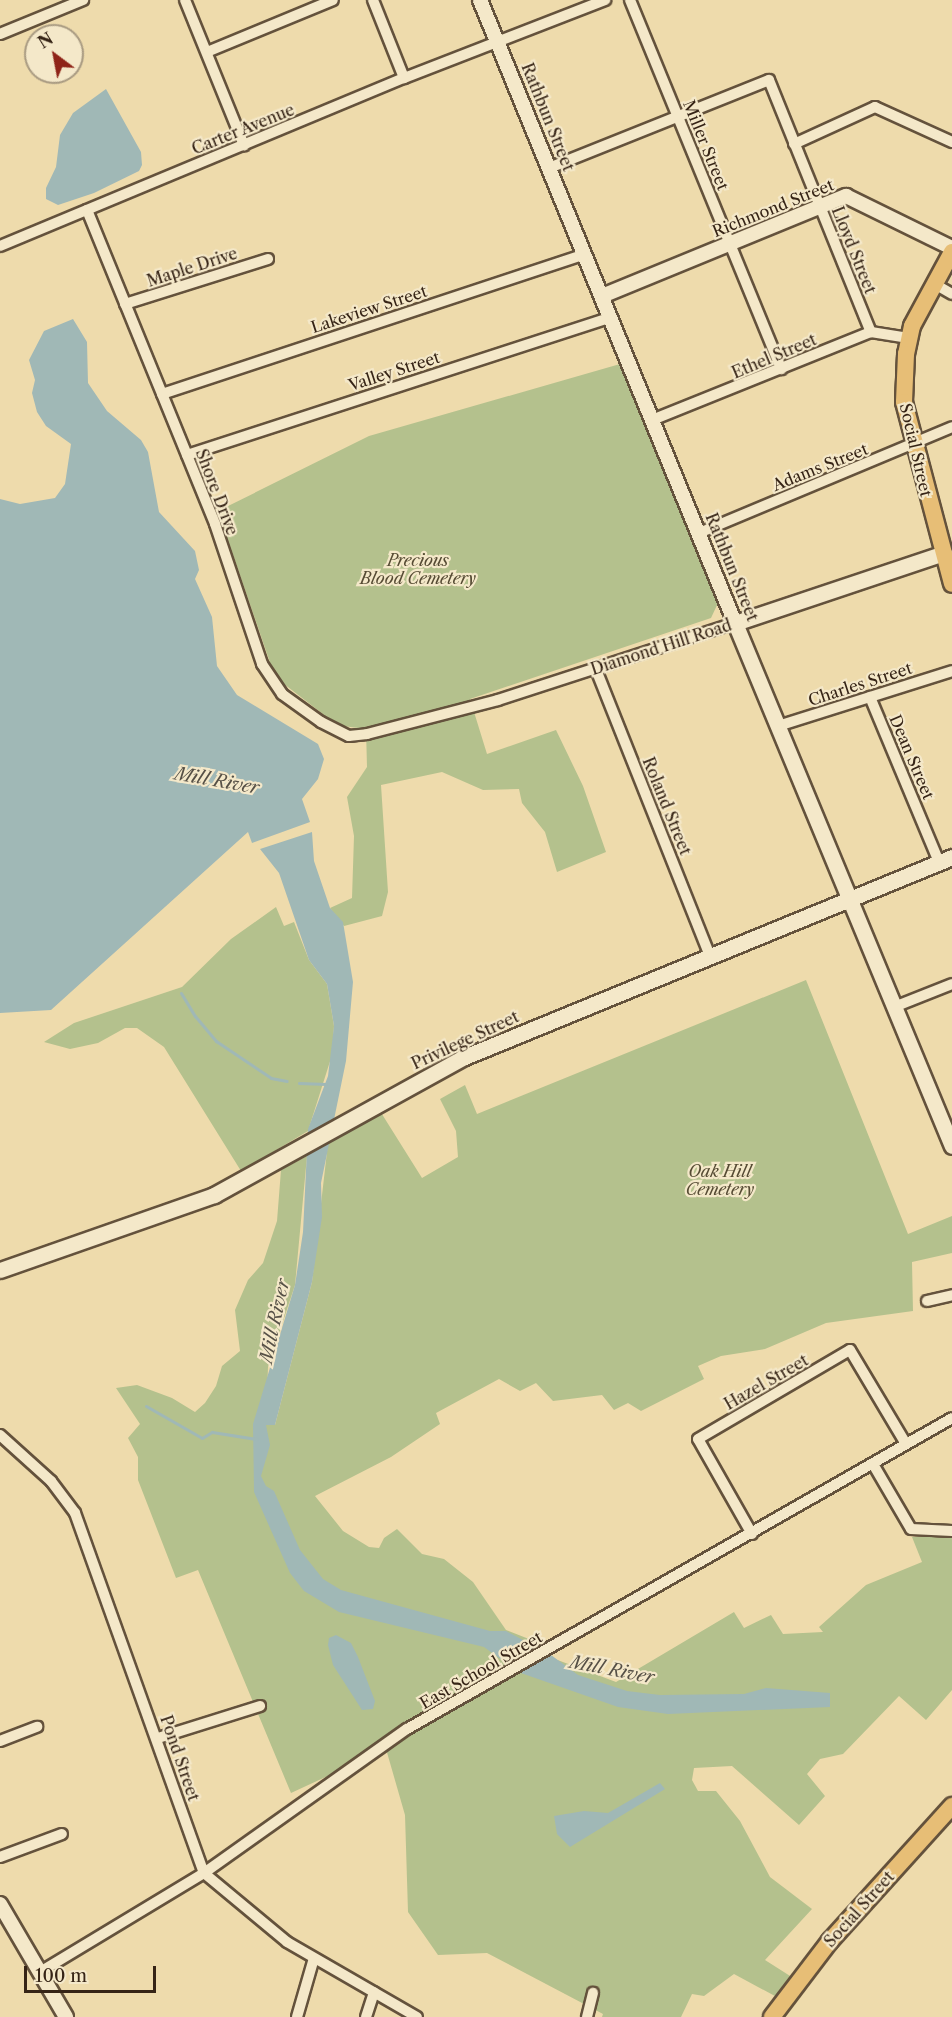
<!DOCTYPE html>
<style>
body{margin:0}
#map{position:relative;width:952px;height:2017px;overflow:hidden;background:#eedbac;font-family:"Libre Caslon Text",serif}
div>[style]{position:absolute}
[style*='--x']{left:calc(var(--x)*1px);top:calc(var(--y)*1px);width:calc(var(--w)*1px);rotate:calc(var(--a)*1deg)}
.green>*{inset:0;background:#b4c18d}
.water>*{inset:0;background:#a0b8b6}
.stream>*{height:3px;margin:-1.5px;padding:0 1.5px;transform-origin:1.5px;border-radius:1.5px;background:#a0b8b6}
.roads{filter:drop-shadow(2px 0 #64523c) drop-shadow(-2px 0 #64523c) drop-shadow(0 2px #64523c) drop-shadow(0 -2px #64523c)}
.minor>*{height:10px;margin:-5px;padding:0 5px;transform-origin:5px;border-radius:5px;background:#f4e8c9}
.tertiary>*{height:14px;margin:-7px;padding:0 7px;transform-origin:7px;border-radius:7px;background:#f4e8c9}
.secondary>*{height:15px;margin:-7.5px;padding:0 7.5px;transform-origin:7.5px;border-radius:7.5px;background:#f4e8c9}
.primary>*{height:16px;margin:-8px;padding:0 8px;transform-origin:8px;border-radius:8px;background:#e7be76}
span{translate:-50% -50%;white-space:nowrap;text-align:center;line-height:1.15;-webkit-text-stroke:4.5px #f4e8c9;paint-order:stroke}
.street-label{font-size:16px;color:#362416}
.park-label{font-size:16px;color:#564b34;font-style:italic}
.water-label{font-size:18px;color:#565046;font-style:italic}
.north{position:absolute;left:24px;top:24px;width:60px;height:60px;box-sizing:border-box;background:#f4e8c9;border:2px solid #a89a81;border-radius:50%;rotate:328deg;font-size:16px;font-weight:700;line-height:24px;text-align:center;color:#362416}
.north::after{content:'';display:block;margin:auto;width:21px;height:27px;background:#8f2418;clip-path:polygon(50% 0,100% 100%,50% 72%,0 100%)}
.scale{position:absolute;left:24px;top:1966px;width:132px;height:27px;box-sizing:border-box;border:3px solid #362416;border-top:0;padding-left:8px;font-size:18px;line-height:21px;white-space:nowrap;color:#362416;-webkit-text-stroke:4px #f4e8c9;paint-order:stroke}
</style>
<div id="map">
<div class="green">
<i style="clip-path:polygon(620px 364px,718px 603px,711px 618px,470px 699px,487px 754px,556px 730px,583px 786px,606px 852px,557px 872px,545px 832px,522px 803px,519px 789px,483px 790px,442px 772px,381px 785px,388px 892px,382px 916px,344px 926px,330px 908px,352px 898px,354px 836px,347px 797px,367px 767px,366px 729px,343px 726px,328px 718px,275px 677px,218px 511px,369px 436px)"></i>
<i style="clip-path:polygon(276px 907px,284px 926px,294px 922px,309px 960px,327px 984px,334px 1026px,332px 1055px,308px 1131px,241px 1171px,164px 1047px,137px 1028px,125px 1028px,98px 1043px,70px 1049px,44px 1042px,74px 1023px,182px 987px,231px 939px)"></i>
<i style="clip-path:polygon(806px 980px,908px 1234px,952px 1216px,952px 1253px,912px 1262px,913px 1311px,826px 1323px,765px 1349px,721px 1356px,698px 1366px,704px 1379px,641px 1411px,628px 1403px,614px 1410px,602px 1395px,553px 1401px,536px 1383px,520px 1391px,499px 1379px,436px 1413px,440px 1424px,391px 1457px,315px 1496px,343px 1531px,369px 1547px,379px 1548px,384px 1538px,397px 1529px,422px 1554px,444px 1559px,473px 1582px,506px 1630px,534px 1641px,502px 1660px,518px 1671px,547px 1656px,616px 1682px,734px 1612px,744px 1628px,771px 1615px,783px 1634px,823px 1632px,819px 1627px,866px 1585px,922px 1562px,912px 1537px,952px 1536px,952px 1690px,926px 1720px,899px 1696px,843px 1754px,820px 1759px,807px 1774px,825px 1796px,799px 1825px,732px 1766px,694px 1768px,692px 1780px,698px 1791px,716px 1791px,740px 1821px,770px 1877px,812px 1909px,765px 1960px,798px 1981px,786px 2002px,734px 1974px,704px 1996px,692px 1994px,681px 2017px,602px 2017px,603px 2014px,487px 1953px,438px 1955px,408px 1912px,405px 1815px,386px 1749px,291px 1793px,198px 1570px,176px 1578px,138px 1480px,138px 1457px,128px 1438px,140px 1424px,116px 1388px,137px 1385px,172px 1398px,195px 1412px,205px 1403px,216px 1386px,222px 1366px,240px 1351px,235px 1310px,248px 1280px,263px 1263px,277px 1221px,281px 1170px,307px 1156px,295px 1285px,268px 1367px,266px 1425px,275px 1425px,312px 1282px,328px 1143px,380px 1111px,422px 1178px,458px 1157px,456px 1131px,440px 1099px,465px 1085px,477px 1114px)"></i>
</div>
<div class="water">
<i style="clip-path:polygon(106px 89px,141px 152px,142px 165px,139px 171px,94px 193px,58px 205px,46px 199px,46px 188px,56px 167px,60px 135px,73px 113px)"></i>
<i style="clip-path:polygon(73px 319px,87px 342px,88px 383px,107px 411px,141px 440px,148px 452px,159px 512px,195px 551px,199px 570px,195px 579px,212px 617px,217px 666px,237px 695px,318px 744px,324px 759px,318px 779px,302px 799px,310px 822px,252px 843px,248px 832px,51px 1010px,0 1013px,0 499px,20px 504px,55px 498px,65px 484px,71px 444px,46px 426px,37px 412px,32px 393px,35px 380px,29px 360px,44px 331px)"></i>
<i style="clip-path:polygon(312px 832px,314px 861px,330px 908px,343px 922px,353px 982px,346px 1061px,321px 1183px,322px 1217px,312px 1282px,275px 1425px,266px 1425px,270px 1445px,261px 1476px,266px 1486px,274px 1491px,300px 1550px,323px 1579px,341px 1590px,490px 1631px,506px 1631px,551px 1655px,578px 1675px,627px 1691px,660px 1695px,744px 1694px,766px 1688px,830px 1693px,830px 1707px,668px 1714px,618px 1707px,518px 1672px,484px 1647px,339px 1612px,304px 1591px,290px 1573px,254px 1492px,253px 1424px,295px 1285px,303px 1232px,308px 1129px,328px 1076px,334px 1026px,327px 984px,309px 960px,279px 873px,260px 849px)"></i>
<i style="clip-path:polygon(336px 1635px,351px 1643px,358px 1657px,375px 1701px,373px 1709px,362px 1710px,333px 1665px,328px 1645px,329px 1638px)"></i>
<i style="clip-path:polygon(660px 1783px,665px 1789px,570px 1847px,557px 1834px,554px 1816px,584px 1811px,608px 1813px)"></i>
</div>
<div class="stream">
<i style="--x:181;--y:993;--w:27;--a:59"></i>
<i style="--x:195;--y:1016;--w:33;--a:50"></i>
<i style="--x:216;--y:1041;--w:66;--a:33.9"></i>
<i style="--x:271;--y:1078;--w:16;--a:11"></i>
<i style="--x:299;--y:1083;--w:27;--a:2"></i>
<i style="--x:146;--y:1406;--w:64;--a:29.7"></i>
<i style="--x:202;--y:1438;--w:12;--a:-31"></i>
<i style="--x:212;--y:1432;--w:45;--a:9"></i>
</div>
<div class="roads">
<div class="minor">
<i style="--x:185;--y:0;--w:157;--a:67.9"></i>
<i style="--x:373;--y:0;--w:84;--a:68.3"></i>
<i style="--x:630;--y:0;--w:399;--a:67.7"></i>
<i style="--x:0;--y:34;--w:90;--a:-22.3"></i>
<i style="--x:207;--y:52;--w:136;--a:-22.4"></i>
<i style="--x:794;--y:144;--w:89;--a:-24.6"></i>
<i style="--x:875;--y:107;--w:85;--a:24.4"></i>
<i style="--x:549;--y:168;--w:237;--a:-21.8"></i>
<i style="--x:769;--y:80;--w:272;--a:68"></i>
<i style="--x:87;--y:210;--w:339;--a:67.8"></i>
<i style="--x:215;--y:524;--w:148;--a:71.4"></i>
<i style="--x:262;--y:664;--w:36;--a:56"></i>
<i style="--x:282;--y:694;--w:48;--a:35.7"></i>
<i style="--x:321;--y:722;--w:31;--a:27"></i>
<i style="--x:349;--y:736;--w:18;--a:-6"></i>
<i style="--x:367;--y:734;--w:135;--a:-14.5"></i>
<i style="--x:498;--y:700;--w:249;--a:-18"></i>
<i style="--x:0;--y:246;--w:438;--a:-22.6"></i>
<i style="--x:404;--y:78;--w:216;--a:-21.2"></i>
<i style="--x:933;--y:283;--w:22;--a:30"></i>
<i style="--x:125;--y:304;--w:150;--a:-17.5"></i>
<i style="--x:162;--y:394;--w:446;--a:-18.3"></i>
<i style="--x:652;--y:420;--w:236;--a:-21.9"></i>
<i style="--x:871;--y:332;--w:38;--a:9"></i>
<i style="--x:187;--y:455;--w:446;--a:-18"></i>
<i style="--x:699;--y:533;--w:274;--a:-22.7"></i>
<i style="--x:595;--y:667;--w:311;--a:68.3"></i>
<i style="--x:870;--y:697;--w:179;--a:67.3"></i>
<i style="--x:778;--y:726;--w:182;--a:-17.5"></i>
<i style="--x:894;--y:1007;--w:62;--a:-21.6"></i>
<i style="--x:927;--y:1301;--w:26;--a:-13"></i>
<i style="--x:0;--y:1435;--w:69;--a:42"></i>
<i style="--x:51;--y:1481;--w:40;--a:53"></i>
<i style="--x:75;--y:1513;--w:382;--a:70.3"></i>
<i style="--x:204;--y:1873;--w:108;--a:39.7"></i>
<i style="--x:287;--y:1942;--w:150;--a:30"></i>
<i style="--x:873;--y:1464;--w:75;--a:59.7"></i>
<i style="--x:911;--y:1529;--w:41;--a:2.8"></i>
<i style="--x:752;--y:1534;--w:109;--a:-119.6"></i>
<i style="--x:698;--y:1439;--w:176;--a:-30.4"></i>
<i style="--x:850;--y:1350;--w:109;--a:59.2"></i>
<i style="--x:158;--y:1738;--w:107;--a:-17.4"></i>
<i style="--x:0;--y:1741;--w:40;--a:-21"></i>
<i style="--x:0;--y:1857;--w:66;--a:-20.4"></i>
<i style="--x:40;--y:1972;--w:192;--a:-31.1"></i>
<i style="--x:204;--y:1873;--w:249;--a:-35.4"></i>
<i style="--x:407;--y:1729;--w:627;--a:-29.71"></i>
<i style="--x:297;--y:2017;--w:61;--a:-73.9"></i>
<i style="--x:366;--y:2017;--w:26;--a:-72"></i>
<i style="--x:587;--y:2017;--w:25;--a:-76"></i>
</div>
<div class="tertiary">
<i style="--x:480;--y:0;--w:673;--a:67.74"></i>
<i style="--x:602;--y:296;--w:264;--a:-22.3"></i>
<i style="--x:846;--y:196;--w:118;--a:26.1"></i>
<i style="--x:0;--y:1904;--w:131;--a:59.7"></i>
</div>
<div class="secondary">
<i style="--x:944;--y:553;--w:220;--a:161.5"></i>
<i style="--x:735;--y:623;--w:566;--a:67.47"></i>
<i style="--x:0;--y:1270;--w:227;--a:-19.3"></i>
<i style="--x:214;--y:1195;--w:283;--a:-28.9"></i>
<i style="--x:462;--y:1058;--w:530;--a:-22.3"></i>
</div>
<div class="primary">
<i style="--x:952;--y:252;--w:84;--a:118.4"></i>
<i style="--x:912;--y:326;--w:29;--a:102"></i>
<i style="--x:906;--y:354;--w:48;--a:92.4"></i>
<i style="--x:904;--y:402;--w:188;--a:75.2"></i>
<i style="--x:772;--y:2017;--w:96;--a:-52.7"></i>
<i style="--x:830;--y:1941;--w:182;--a:-47.9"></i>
</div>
</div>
<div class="street-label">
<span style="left:548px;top:117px;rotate:68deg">Rathbun Street</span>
<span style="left:243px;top:129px;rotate:-22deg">Carter Avenue</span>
<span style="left:706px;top:145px;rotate:68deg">Miller Street</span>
<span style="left:773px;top:208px;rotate:-22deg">Richmond Street</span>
<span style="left:854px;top:250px;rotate:68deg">Lloyd Street</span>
<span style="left:192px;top:267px;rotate:-18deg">Maple Drive</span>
<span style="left:369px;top:309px;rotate:-18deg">Lakeview Street</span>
<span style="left:774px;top:356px;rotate:-23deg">Ethel Street</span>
<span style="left:394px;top:371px;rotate:-18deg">Valley Street</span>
<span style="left:916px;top:450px;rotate:77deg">Social Street</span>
<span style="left:820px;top:467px;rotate:-22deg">Adams Street</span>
<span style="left:217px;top:492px;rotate:69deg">Shore Drive</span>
<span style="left:732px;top:567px;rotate:68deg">Rathbun Street</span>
<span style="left:661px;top:647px;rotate:-18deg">Diamond Hill Road</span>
<span style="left:860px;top:684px;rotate:-18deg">Charles Street</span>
<span style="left:912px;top:757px;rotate:67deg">Dean Street</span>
<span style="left:667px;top:806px;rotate:68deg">Roland Street</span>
<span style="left:465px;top:1040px;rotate:-25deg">Privilege Street</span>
<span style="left:766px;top:1382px;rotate:-30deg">Hazel Street</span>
<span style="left:481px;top:1670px;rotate:-30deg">East School Street</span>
<span style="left:180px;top:1758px;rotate:71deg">Pond Street</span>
<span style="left:859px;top:1909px;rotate:-48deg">Social Street</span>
</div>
<div class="park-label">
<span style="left:418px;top:569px">Precious<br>Blood Cemetery</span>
<span style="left:720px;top:1180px">Oak Hill<br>Cemetery</span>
</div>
<div class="water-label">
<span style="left:217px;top:781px;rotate:10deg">Mill River</span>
<span style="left:275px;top:1321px;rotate:-78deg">Mill River</span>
<span style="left:612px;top:1670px;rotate:11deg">Mill River</span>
</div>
<div class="north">N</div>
<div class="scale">100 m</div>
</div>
